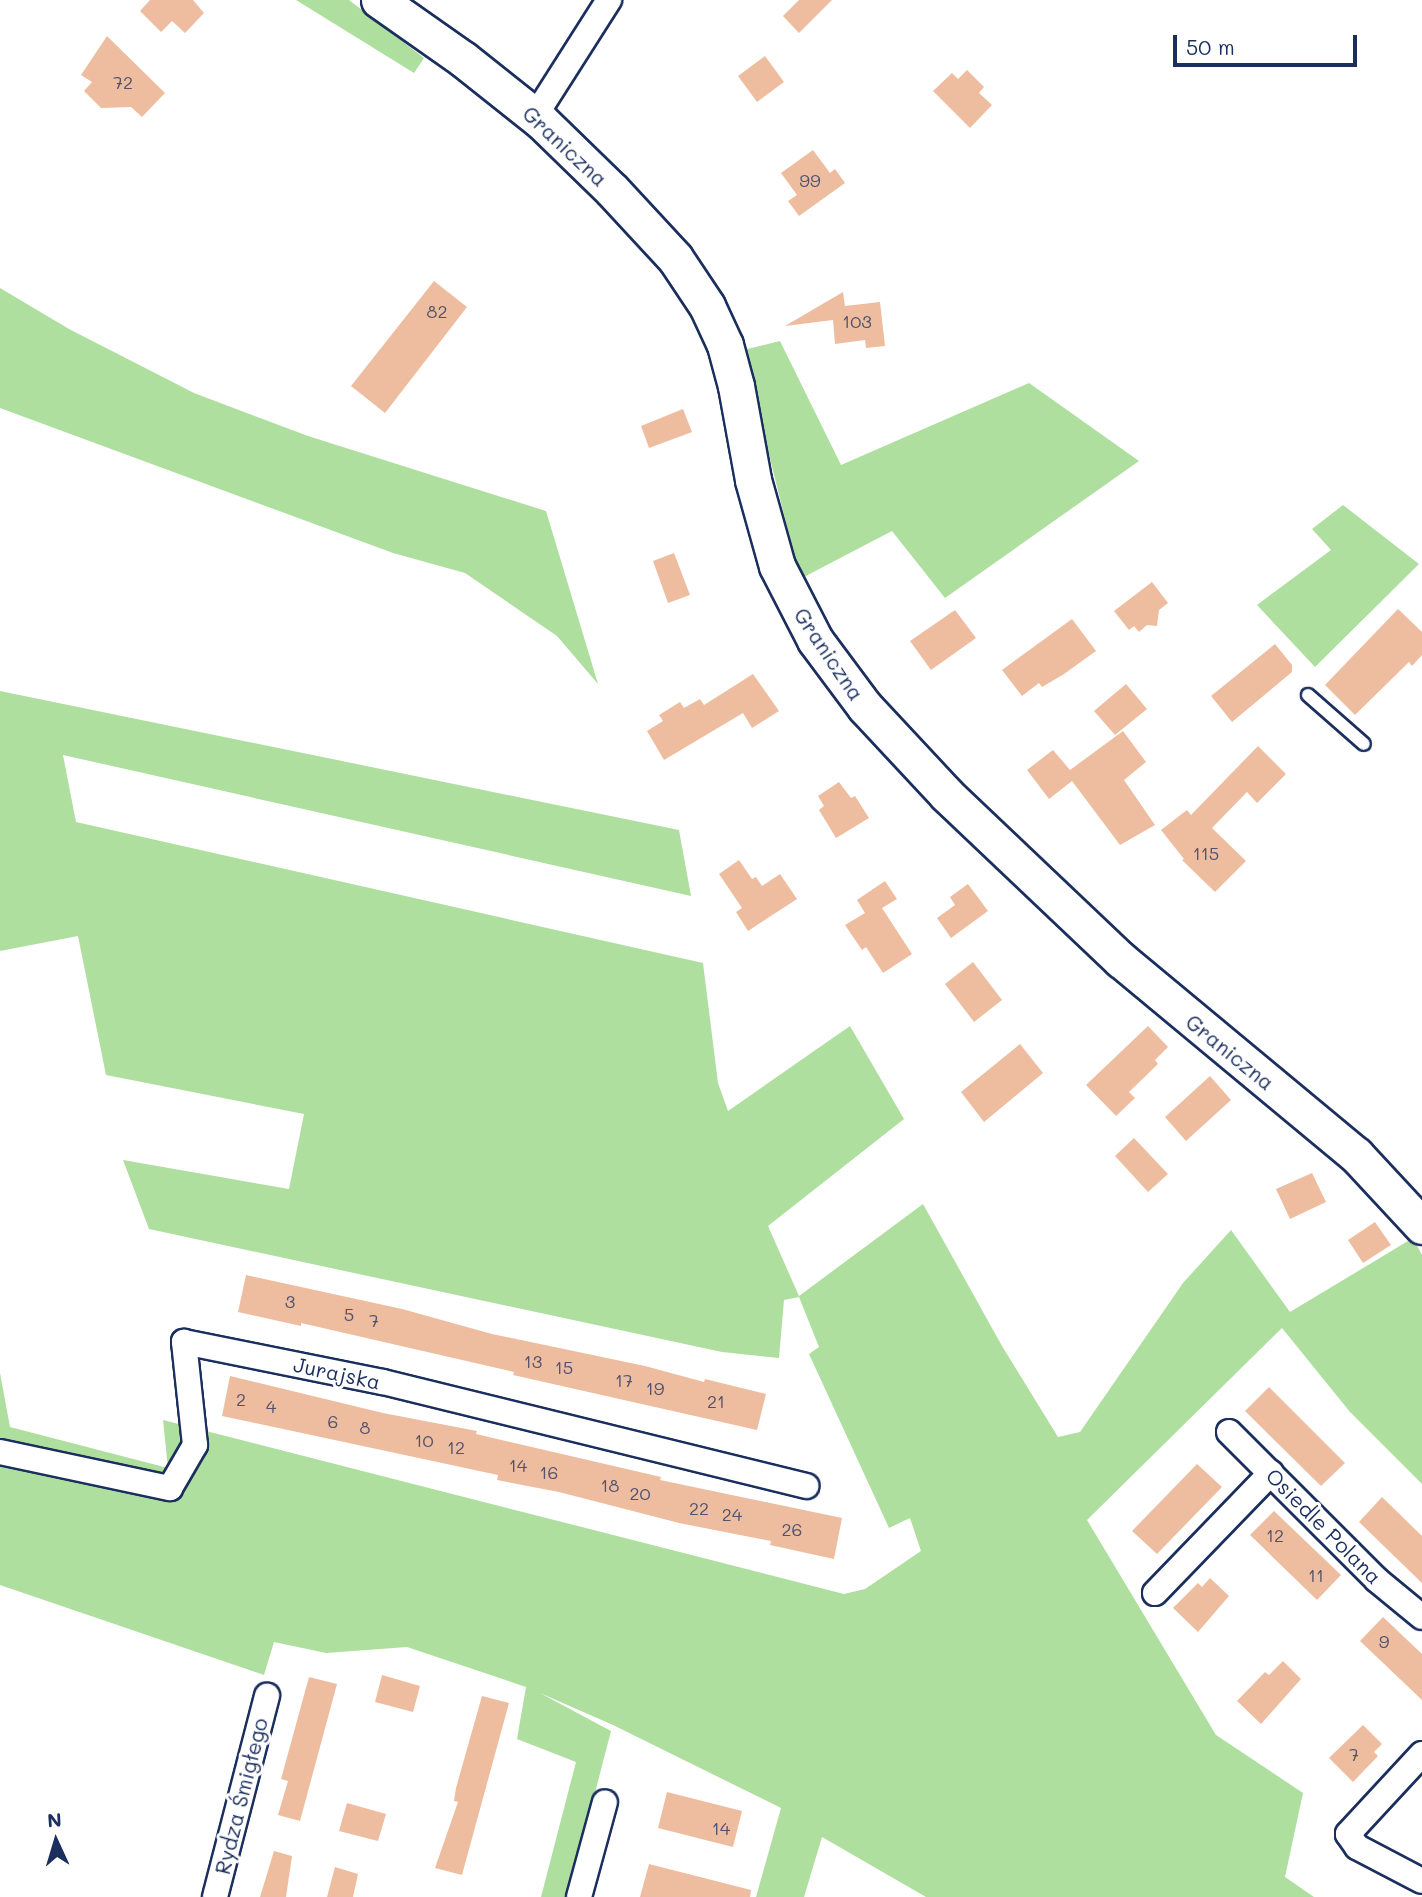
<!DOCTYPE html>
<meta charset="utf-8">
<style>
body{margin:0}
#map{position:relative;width:1422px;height:1897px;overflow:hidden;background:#fff;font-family:Mali,sans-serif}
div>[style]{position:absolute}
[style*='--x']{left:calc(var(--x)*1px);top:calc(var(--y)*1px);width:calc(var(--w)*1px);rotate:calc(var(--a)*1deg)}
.green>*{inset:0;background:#aedf9f}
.building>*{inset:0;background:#eebd9f}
.roads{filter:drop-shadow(2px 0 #1b2f5e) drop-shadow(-2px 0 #1b2f5e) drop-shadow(0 2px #1b2f5e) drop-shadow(0 -2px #1b2f5e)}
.lane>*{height:12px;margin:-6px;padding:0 6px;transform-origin:6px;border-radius:6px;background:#fff}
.street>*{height:24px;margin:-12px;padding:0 12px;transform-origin:12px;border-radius:12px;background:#fff}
.secondary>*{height:35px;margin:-17.5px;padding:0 17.5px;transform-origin:17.5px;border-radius:17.5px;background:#fff}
span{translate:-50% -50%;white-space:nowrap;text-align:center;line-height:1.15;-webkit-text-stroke:6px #fff;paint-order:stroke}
.number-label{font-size:18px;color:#50526e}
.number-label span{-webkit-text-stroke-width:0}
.street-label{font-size:21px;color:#1b2f5e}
.north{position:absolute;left:21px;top:1806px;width:70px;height:70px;-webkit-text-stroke:5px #fff;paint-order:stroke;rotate:356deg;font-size:19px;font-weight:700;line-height:28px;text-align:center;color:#1b2f5e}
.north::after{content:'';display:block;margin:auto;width:24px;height:32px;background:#1b2f5e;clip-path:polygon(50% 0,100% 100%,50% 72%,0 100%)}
.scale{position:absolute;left:1173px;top:35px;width:184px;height:32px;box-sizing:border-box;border:4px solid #1b2f5e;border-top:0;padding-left:9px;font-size:21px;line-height:24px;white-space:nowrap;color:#1b2f5e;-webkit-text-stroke:5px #fff;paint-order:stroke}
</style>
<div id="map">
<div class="green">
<i style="clip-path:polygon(296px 0,349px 0,424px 58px,414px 73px)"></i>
<i style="clip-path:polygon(0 288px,69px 329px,194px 393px,308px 436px,546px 511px,598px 684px,557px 636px,465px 573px,393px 553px,0 408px)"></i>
<i style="clip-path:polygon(780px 341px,841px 465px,1029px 383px,1139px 461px,945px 598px,892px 531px,800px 579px,743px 350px)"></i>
<i style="clip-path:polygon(1343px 505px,1419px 564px,1315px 667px,1257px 605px,1331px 550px,1312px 529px)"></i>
<i style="clip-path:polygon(0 691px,679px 830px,691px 896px,63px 755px,76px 822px,703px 963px,718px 1083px,728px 1111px,850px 1026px,904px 1119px,768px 1226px,799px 1296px,923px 1204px,1002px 1346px,1058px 1437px,1080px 1432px,1183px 1283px,1231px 1230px,1290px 1312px,1413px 1238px,1422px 1255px,1422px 1484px,1350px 1412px,1282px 1328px,1087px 1520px,1216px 1735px,1303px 1793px,1285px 1877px,1314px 1897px,926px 1897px,822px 1837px,804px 1897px,756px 1897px,781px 1808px,613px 1725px,540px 1693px,611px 1731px,568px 1897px,541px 1897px,576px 1762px,517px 1739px,526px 1687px,407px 1647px,326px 1653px,274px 1642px,264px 1675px,0 1585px,0 1373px,10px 1427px,168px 1468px,163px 1420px,844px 1594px,865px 1589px,921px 1551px,910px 1518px,889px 1528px,809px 1354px,819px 1347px,799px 1297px,784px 1300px,779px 1358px,722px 1352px,149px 1229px,123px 1160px,289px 1189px,304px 1114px,106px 1075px,78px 936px,0 951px)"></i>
</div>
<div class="building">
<i style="clip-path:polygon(150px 0,193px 0,204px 13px,185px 33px,172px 21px,161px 32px,140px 11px)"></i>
<i style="clip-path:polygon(799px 0,832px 0,799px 33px,783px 16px)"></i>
<i style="clip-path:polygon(107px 36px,165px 93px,142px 117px,131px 107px,101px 108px,84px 91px,92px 82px,81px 75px)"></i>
<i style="clip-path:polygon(765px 56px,784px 82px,757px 102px,738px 76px)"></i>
<i style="clip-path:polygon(967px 70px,984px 87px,979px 93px,992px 105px,970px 128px,933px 91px,952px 73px,958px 79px)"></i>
<i style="clip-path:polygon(813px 150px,830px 173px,835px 169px,845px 183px,799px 216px,788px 201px,797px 195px,781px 173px)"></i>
<i style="clip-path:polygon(434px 281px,467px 307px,385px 413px,351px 386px)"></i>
<i style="clip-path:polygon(843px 292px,845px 306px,880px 302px,885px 346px,866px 348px,865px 340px,835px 344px,833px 320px,785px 326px)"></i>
<i style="clip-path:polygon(683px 409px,692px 432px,649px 448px,641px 426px)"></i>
<i style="clip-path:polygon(674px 553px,690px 595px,668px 603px,653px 561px)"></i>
<i style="clip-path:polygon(1152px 582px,1168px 603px,1159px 610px,1157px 626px,1147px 625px,1139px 632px,1134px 626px,1129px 630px,1114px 611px)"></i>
<i style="clip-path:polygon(1398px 609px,1422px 632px,1422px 655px,1412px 666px,1409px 662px,1355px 715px,1325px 685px)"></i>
<i style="clip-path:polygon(955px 610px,976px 638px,931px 670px,910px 641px)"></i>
<i style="clip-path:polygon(1072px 619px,1096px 651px,1064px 674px,1042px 687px,1039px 683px,1022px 696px,1002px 670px)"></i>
<i style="clip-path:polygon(1275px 644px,1292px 665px,1292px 672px,1232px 722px,1211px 696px)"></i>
<i style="clip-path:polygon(753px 674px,779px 711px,752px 728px,743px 713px,664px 760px,647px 731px,663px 721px,659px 715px,680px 702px,684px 708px,700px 699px,704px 705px)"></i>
<i style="clip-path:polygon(1126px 684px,1147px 709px,1115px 735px,1094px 711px)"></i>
<i style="clip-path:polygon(1123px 731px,1146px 762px,1124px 780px,1155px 825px,1120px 845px,1072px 781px,1049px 799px,1027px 770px,1053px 750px,1070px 770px)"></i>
<i style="clip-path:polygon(1258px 746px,1286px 774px,1257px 803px,1247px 792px,1212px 828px,1246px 861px,1215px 892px,1182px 860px,1184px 859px,1161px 830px,1187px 810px,1191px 815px)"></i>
<i style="clip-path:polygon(839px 782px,851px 798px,855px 796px,869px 818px,836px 838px,819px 810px,824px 806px,818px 796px)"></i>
<i style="clip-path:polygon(739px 860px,752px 879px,756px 877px,762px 886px,780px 874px,797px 899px,748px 931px,736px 912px,742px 908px,719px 874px)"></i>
<i style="clip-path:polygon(885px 881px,897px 899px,882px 908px,912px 954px,883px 973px,866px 947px,862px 950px,845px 925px,865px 913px,857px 900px)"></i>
<i style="clip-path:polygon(968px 884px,988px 911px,951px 938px,937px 918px,955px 905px,950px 897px)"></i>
<i style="clip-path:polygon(973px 962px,1002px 1000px,974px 1022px,945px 984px)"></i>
<i style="clip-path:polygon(1148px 1026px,1168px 1047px,1155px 1060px,1158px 1064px,1129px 1092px,1135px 1098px,1116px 1116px,1086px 1085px)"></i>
<i style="clip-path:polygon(1020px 1044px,1043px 1073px,984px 1122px,961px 1092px)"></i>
<i style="clip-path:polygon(1210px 1076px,1231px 1100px,1186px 1141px,1165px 1117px)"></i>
<i style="clip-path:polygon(1134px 1138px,1168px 1174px,1148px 1192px,1115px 1156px)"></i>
<i style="clip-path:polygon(1312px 1173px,1326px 1202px,1290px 1219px,1276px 1189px)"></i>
<i style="clip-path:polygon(1375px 1222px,1391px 1245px,1363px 1263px,1348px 1240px)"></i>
<i style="clip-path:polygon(246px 1275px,402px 1309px,492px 1334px,645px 1366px,704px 1382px,705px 1379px,766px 1394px,757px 1430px,513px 1375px,514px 1372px,301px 1323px,301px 1326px,238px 1312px)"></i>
<i style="clip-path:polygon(230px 1376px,383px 1413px,477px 1431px,476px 1434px,661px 1477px,660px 1480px,842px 1518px,834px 1559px,770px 1545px,771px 1541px,679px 1523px,559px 1492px,497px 1480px,498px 1475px,222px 1416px)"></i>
<i style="clip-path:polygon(1269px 1387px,1345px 1463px,1321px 1486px,1245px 1411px)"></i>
<i style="clip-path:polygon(1197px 1464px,1222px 1487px,1157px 1554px,1132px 1531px)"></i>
<i style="clip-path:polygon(1382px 1497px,1422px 1536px,1422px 1583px,1359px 1522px)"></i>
<i style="clip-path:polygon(1274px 1511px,1341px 1575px,1317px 1600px,1250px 1535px)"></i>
<i style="clip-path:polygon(1210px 1578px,1229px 1596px,1198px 1632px,1173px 1608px,1198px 1583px,1202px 1587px)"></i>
<i style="clip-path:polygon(1383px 1617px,1422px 1654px,1422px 1700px,1360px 1641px)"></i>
<i style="clip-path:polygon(1283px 1661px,1301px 1679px,1261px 1724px,1237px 1701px,1265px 1672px,1269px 1675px)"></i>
<i style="clip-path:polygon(382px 1675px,420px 1686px,413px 1712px,375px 1702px)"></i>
<i style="clip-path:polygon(309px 1677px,337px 1684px,300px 1821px,278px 1815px,288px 1781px,281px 1779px)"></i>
<i style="clip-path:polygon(482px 1696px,509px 1703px,462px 1875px,435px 1868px,458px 1802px,454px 1801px,456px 1788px)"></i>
<i style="clip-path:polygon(1363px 1725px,1382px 1744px,1374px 1752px,1378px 1756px,1353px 1782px,1329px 1758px)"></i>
<i style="clip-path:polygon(667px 1792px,742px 1811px,733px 1847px,658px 1828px)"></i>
<i style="clip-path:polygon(347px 1803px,386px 1814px,378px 1841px,339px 1831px)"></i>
<i style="clip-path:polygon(274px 1851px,292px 1856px,286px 1897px,260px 1897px)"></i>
<i style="clip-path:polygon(649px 1864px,751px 1890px,750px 1897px,640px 1897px)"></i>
<i style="clip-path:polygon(335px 1867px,358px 1874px,353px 1897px,327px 1897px)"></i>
</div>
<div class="roads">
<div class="lane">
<i style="--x:1308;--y:695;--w:74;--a:41.2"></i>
</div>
<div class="street">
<i style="--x:535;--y:116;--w:138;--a:-57.5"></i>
<i style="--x:1229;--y:1432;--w:209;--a:45"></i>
<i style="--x:1377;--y:1580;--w:58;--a:39.4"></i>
<i style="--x:0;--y:1452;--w:174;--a:12"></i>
<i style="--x:170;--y:1488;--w:50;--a:-59.8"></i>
<i style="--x:195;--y:1445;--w:104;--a:-96.1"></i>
<i style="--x:184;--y:1342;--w:203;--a:11.4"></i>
<i style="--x:383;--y:1382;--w:436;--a:13.8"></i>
<i style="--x:1155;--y:1593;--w:167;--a:-46"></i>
<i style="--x:1422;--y:1754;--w:109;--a:132.8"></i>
<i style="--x:1348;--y:1834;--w:16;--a:55"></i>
<i style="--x:1357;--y:1847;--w:73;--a:27.6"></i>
<i style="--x:215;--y:1897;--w:208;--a:-75.5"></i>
<i style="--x:579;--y:1897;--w:98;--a:-74.7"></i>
</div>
<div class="secondary">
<i style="--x:379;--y:0;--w:103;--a:35.1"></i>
<i style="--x:463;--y:59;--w:100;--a:38.5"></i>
<i style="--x:541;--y:121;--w:99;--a:44.2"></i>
<i style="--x:612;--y:190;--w:93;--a:47.2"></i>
<i style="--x:675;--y:258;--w:58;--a:56.3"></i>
<i style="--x:707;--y:306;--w:43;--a:65.2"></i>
<i style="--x:725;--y:345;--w:42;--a:75"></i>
<i style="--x:736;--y:386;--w:96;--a:79.7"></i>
<i style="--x:753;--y:480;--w:89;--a:74.4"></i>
<i style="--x:777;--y:566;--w:83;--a:62.8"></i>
<i style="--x:815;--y:640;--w:84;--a:53.3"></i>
<i style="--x:865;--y:707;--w:120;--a:47"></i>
<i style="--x:947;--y:795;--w:240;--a:43.5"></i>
<i style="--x:1121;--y:960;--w:305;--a:39.7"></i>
<i style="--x:1356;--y:1155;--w:97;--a:47.1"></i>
</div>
</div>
<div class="number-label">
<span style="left:123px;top:82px">72</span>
<span style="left:810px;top:180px">99</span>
<span style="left:437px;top:311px">82</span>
<span style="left:857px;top:321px">103</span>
<span style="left:1206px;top:853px">115</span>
<span style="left:290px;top:1301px">3</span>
<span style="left:349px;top:1314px">5</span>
<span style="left:374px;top:1320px">7</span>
<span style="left:533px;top:1361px">13</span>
<span style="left:564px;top:1367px">15</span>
<span style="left:624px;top:1380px">17</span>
<span style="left:655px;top:1388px">19</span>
<span style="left:241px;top:1399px">2</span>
<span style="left:716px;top:1401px">21</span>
<span style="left:271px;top:1406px">4</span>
<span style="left:333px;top:1421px">6</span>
<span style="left:365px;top:1427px">8</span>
<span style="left:424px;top:1440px">10</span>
<span style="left:456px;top:1447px">12</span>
<span style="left:518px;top:1465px">14</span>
<span style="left:549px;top:1472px">16</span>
<span style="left:610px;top:1485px">18</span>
<span style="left:640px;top:1493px">20</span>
<span style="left:699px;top:1508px">22</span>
<span style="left:732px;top:1514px">24</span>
<span style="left:792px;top:1529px">26</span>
<span style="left:1275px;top:1535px">12</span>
<span style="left:1316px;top:1575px">11</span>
<span style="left:1384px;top:1641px">9</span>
<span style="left:1354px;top:1754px">7</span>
<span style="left:721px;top:1828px">14</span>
</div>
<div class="street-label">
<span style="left:565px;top:146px;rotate:43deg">Graniczna</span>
<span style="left:829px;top:654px;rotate:56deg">Graniczna</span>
<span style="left:1230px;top:1052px;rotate:39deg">Graniczna</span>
<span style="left:337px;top:1373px;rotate:12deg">Jurajska</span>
<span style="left:1324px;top:1526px;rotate:45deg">Osiedle Polana</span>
<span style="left:241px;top:1796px;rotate:-76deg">Rydza Śmigłego</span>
</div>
<div class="north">N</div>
<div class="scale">50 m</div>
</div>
